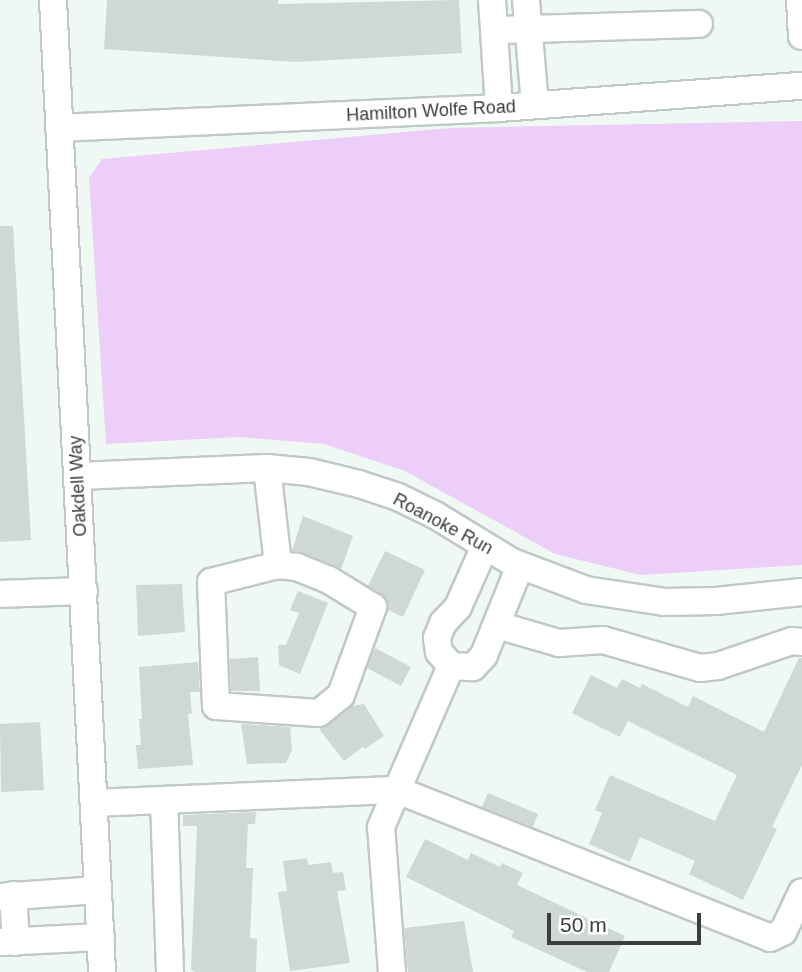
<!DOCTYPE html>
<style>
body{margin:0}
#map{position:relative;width:802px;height:972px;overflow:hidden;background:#eff8f3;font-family:Arial,sans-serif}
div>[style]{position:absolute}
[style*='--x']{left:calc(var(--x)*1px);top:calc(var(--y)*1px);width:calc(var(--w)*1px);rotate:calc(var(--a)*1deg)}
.green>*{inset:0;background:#edcef9}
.building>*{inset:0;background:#cfd8d3}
.roads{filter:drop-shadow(2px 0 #c1c9c4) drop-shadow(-2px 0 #c1c9c4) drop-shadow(0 2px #c1c9c4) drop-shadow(0 -2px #c1c9c4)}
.minor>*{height:26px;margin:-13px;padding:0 13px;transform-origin:13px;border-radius:13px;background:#fff}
span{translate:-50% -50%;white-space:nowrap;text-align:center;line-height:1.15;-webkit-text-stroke:6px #fff;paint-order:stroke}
.street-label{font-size:18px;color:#3a3e3c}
.scale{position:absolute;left:547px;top:913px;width:154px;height:32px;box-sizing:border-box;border:4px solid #3a3e3c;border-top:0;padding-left:9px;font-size:21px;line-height:24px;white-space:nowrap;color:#3a3e3c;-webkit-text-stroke:5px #fff;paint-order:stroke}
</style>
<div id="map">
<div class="green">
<i style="clip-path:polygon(802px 121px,802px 565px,641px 575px,555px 554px,405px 471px,324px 444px,239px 437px,106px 444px,89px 178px,102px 159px,450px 128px)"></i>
</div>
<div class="building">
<i style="clip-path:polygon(107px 0,278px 0,278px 4px,459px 0,462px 53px,296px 62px,104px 49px)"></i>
<i style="clip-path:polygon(0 226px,13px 226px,31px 540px,0 542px)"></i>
<i style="clip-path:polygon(303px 516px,353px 536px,341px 569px,292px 551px)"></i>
<i style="clip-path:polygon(385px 551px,425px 570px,403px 617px,388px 610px,386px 598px,368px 586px)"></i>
<i style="clip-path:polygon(182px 584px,185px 632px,138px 636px,136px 585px)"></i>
<i style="clip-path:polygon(298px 591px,328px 603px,300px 674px,279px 665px,278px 645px,286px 645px,299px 613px,290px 610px)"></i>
<i style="clip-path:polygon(375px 648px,411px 667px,401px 686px,367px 668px)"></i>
<i style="clip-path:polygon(258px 657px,260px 691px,231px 691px,230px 659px)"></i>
<i style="clip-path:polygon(799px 658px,802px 658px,802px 765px,772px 827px,777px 829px,743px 900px,689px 874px,695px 861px,640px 837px,630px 862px,589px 844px,602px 813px,595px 810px,610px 775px,715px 821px,737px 775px,628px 721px,620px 737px,572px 713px,591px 675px,617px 688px,622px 679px,640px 688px,642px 684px,688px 707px,693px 696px,764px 732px)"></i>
<i style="clip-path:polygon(198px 662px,200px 692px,190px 692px,192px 713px,188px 714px,193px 765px,138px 769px,136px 745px,141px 745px,139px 719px,142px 719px,139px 667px)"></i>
<i style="clip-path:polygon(364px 704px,384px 736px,365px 749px,363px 747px,344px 761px,319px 729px,329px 725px,352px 706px)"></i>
<i style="clip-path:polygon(40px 722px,44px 790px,1px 792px,0 724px)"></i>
<i style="clip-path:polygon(241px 724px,290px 727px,292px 750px,286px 763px,247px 764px)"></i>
<i style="clip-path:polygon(488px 793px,538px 814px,533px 827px,482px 807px)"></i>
<i style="clip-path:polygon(256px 812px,255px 824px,248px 824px,246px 868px,253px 868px,250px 938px,257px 939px,256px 972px,194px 972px,191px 969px,197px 826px,183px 826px,183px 815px)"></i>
<i style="clip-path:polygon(425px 839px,468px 860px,471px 853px,500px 867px,502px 863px,523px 873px,517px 885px,625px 936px,609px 972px,587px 972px,511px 937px,514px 931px,406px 877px)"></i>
<i style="clip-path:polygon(307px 858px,308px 865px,331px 862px,333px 873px,343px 872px,346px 890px,337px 891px,350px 963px,290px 971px,278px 892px,287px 891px,283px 861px)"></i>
<i style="clip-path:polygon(464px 921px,473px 972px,408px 972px,404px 928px)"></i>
</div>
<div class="roads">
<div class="minor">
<i style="--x:53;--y:0;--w:973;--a:87.11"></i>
<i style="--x:492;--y:0;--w:108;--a:86.3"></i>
<i style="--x:526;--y:0;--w:105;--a:85.1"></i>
<i style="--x:800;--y:0;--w:36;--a:87"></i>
<i style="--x:495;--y:30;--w:204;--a:-1.7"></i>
<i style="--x:59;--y:128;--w:440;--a:-2.6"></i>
<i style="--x:499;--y:108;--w:304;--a:-4.2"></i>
<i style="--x:267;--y:468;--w:98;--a:83.5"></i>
<i style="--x:278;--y:565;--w:69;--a:165.8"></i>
<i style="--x:211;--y:582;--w:124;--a:87.7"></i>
<i style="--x:216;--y:706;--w:103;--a:3.9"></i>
<i style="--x:319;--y:713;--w:28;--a:-39"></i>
<i style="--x:341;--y:695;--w:94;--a:-70"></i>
<i style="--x:373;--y:607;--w:52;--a:-148.5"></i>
<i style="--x:329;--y:580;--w:35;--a:-158"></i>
<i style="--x:297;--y:567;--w:19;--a:-174"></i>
<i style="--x:78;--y:476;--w:189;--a:-2.4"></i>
<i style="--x:267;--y:468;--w:42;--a:5.4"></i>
<i style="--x:309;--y:472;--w:51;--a:13.5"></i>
<i style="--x:359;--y:484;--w:41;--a:18.4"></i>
<i style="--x:398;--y:497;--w:41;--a:25.9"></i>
<i style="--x:435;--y:515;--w:90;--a:31.4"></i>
<i style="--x:512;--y:562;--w:79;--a:20.7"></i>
<i style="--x:586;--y:590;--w:79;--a:8.7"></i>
<i style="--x:664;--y:602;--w:52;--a:-1.1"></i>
<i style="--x:716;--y:601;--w:86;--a:-6"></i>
<i style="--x:485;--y:546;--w:67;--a:113.9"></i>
<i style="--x:458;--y:607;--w:22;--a:133"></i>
<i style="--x:443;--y:623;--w:16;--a:112"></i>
<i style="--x:437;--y:638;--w:14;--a:82"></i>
<i style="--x:439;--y:652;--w:18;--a:49"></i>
<i style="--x:451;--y:666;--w:22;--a:3"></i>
<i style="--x:473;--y:667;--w:16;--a:-47"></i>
<i style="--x:484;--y:655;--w:96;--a:-68"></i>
<i style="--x:0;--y:594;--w:84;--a:-2"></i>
<i style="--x:497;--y:625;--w:65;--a:16.2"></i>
<i style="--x:559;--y:643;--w:44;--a:-3.9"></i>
<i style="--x:603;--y:640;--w:101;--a:16.1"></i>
<i style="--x:700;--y:668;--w:18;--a:-6"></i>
<i style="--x:718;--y:666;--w:78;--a:-18.7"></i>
<i style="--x:792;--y:641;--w:10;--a:6"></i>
<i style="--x:164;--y:800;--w:172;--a:88"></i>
<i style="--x:94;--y:803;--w:303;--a:-2.5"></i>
<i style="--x:397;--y:790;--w:401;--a:21.6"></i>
<i style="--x:770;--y:938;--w:14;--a:-25"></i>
<i style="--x:783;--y:932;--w:44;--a:-64.6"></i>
<i style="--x:13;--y:895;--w:47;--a:86.3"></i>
<i style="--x:0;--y:897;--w:98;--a:-4.1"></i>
<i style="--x:0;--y:942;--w:101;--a:-2.8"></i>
<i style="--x:392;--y:972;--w:145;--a:-94.3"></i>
<i style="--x:381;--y:827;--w:176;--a:-66.5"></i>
</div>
</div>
<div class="street-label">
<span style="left:431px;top:111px;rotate:-3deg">Hamilton Wolfe Road</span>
<span style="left:78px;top:486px;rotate:-93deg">Oakdell Way</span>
<span style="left:443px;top:524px;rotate:28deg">Roanoke Run</span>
</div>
<div class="scale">50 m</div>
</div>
